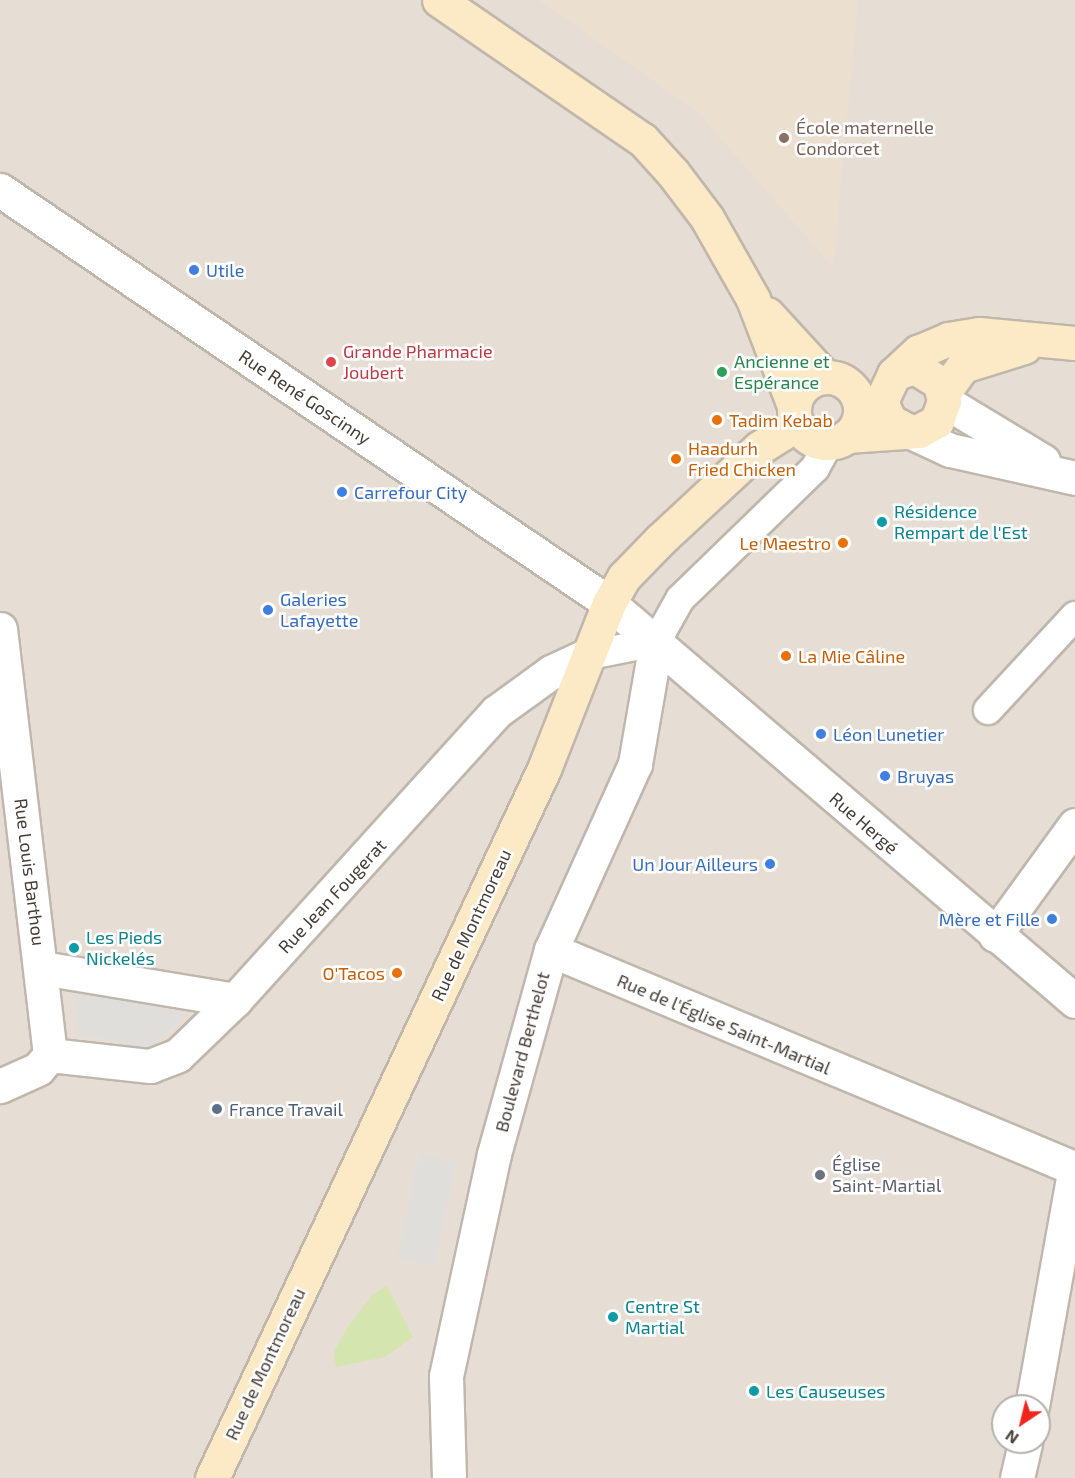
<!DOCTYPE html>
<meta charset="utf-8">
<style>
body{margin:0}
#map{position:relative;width:1075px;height:1478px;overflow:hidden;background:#f2ede6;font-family:"Exo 2",sans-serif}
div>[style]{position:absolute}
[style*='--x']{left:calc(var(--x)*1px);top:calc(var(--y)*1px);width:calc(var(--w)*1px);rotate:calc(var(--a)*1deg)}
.residential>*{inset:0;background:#e6ded4}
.education>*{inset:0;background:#ebe0d0}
.green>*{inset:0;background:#d4e5b0}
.parking>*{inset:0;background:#e0dedb}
.roads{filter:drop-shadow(2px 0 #c0b7ac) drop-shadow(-2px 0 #c0b7ac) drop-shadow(0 2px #c0b7ac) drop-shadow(0 -2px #c0b7ac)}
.lane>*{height:28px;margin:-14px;padding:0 14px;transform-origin:14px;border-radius:14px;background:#fff}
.street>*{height:33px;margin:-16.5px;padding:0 16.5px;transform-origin:16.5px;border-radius:16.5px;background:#fff}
.secondary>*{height:33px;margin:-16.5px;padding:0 16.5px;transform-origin:16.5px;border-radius:16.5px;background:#fce9c6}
.secondary>.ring{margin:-16.5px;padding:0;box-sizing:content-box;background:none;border:33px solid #fce9c6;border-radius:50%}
.dots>*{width:16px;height:16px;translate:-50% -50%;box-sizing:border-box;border:3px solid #fff;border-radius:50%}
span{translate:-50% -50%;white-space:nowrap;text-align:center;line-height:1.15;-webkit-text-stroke:5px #fff;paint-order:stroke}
.education-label{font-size:18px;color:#785e54}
.left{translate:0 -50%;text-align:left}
.shop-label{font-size:18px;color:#366cbe}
.right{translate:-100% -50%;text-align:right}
.health-label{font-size:18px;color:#be3a42}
.leisure-label{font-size:18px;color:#27864d}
.street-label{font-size:18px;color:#453d36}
.food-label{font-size:18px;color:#c56008}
.culture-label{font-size:18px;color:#0d838f}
.service-label{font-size:18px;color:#4e5e75}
.worship-label{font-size:18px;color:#5b616d}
.north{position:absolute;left:991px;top:1394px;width:60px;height:60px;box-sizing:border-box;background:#fff;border:2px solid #b5b1af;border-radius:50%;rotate:215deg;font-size:16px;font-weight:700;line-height:24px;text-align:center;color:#453d36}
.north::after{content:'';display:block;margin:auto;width:21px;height:27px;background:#f2241e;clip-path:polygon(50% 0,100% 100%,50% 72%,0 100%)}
</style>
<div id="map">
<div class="residential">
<i style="clip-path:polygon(evenodd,0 0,1075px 0,1075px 1478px,0 1478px,0 0,1003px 1406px,1039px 1406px,1039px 1442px,1003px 1442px,1003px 1406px)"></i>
</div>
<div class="education">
<i style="clip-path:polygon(539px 0,858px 0,833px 267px,698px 112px)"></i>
</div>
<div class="green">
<i style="clip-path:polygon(387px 1286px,413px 1337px,385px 1357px,336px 1367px,334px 1351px,348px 1327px,372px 1295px)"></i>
</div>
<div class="parking">
<i style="clip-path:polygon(74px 988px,188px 1015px,146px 1049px,76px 1033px)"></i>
<i style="clip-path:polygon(419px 1153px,456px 1161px,435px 1267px,397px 1259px)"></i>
</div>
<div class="roads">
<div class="lane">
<i style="--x:585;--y:656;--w:72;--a:-11.2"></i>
<i style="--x:656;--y:642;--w:49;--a:-60.8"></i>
<i style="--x:680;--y:599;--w:188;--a:-44.1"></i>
<i style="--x:815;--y:468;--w:29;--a:-61"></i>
<i style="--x:988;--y:710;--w:128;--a:-47.2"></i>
</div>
<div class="street">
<i style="--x:0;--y:190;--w:736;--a:34.14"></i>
<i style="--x:609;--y:603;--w:613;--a:40.5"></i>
<i style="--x:944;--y:401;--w:116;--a:31.2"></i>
<i style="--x:909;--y:431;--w:45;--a:24.9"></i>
<i style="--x:950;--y:450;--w:128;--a:12.6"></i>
<i style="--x:0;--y:629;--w:429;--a:83.3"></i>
<i style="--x:50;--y:1055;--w:18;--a:131"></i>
<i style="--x:38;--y:1069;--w:42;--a:155.9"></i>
<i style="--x:995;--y:935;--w:136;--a:-54"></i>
<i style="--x:551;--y:950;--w:567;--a:22.63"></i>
<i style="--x:42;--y:968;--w:196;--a:9.4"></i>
<i style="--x:50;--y:1055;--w:101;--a:6.3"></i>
<i style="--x:150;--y:1066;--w:30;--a:-21"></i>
<i style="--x:178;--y:1055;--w:79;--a:-44"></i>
<i style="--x:235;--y:1000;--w:389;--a:-47.8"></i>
<i style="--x:496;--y:712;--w:68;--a:-36"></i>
<i style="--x:551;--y:672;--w:38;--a:-25"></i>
<i style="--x:1032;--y:1406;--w:243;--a:-79.8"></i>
<i style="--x:449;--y:1478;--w:102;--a:-91.7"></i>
<i style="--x:446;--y:1376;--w:227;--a:-77.8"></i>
<i style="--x:494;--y:1154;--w:212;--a:-74.4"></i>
<i style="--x:551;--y:950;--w:204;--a:-65.7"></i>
<i style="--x:635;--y:764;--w:124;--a:-80.2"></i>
<i style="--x:1017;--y:1478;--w:37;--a:-77"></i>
</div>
<div class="secondary">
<i style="--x:439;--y:0;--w:247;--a:34.5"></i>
<i style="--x:643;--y:140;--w:45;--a:47.7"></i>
<i style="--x:673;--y:173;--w:56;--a:52.9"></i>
<i style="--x:707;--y:218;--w:93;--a:60.4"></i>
<i style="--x:753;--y:299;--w:115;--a:69"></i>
<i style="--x:767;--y:314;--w:86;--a:47.4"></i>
<i style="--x:894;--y:374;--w:33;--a:-43"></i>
<i style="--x:918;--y:352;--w:33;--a:-23"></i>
<i style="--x:948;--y:339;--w:31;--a:-9"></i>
<i style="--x:979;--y:334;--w:96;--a:5.4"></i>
<i class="ring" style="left:794px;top:377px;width:33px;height:33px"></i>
<i style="--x:944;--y:392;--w:32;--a:-54"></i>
<i style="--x:963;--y:366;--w:64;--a:-17.3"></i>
<i style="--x:847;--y:436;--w:72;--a:-4"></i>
<i style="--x:919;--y:431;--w:21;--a:-29"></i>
<i style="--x:937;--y:421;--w:21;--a:-71"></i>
<i style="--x:944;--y:401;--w:18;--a:-103"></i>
<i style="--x:940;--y:383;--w:31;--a:-148"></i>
<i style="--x:914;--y:367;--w:21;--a:161"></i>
<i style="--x:894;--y:374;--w:31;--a:115"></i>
<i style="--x:881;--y:402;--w:21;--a:65"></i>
<i style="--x:890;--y:421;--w:21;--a:28"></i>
<i style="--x:212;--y:1478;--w:783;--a:-64.91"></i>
<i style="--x:544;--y:769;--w:178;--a:-68.6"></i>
<i style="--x:609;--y:603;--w:30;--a:-60"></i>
<i style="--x:624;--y:577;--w:52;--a:-45.8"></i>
<i style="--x:660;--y:540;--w:135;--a:-42.9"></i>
<i style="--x:759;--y:448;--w:45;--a:-32.3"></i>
</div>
</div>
<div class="dots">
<i style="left:784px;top:138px;background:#8d6e63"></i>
<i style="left:194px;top:270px;background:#3f7fe0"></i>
<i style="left:331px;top:362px;background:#e0444e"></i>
<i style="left:722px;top:372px;background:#2e9e5b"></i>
<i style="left:717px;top:420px;background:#e8710a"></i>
<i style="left:676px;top:459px;background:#e8710a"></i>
<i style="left:342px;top:492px;background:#3f7fe0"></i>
<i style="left:882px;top:522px;background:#0f9aa8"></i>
<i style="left:843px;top:543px;background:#e8710a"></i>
<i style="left:268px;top:610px;background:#3f7fe0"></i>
<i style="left:786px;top:656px;background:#e8710a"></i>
<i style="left:821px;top:734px;background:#3f7fe0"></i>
<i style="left:885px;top:776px;background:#3f7fe0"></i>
<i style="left:770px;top:864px;background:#3f7fe0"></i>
<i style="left:1052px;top:919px;background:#3f7fe0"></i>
<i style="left:74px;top:948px;background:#0f9aa8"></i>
<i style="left:397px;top:973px;background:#e8710a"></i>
<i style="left:217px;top:1109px;background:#5c6f8a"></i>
<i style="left:820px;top:1175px;background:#6b7280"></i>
<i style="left:613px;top:1317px;background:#0f9aa8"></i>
<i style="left:754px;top:1391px;background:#0f9aa8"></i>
</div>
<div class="education-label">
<span class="left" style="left:796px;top:138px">École maternelle<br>Condorcet</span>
</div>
<div class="shop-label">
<span class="left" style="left:206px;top:270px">Utile</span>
<span class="left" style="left:354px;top:492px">Carrefour City</span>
<span class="left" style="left:280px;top:610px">Galeries<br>Lafayette</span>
<span class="left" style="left:833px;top:734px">Léon Lunetier</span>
<span class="left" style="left:897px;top:776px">Bruyas</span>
<span class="right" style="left:758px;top:864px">Un Jour Ailleurs</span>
<span class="right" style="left:1040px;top:919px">Mère et Fille</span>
</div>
<div class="health-label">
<span class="left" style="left:343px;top:362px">Grande Pharmacie<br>Joubert</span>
</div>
<div class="leisure-label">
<span class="left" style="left:734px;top:372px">Ancienne et<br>Espérance</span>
</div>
<div class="street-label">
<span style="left:305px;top:397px;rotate:34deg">Rue René Goscinny</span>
<span style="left:864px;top:823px;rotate:41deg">Rue Hergé</span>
<span style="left:30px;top:872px;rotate:83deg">Rue Louis Barthou</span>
<span style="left:332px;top:896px;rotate:-47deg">Rue Jean Fougerat</span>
<span style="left:471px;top:925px;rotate:-65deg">Rue de Montmoreau</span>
<span style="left:724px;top:1024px;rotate:23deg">Rue de l'Église Saint-Martial</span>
<span style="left:522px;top:1052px;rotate:-75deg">Boulevard Berthelot</span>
<span style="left:265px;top:1364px;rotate:-65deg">Rue de Montmoreau</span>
</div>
<div class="food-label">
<span class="left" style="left:729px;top:420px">Tadim Kebab</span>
<span class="left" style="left:688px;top:459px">Haadurh<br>Fried Chicken</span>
<span class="right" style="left:831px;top:543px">Le Maestro</span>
<span class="left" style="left:798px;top:656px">La Mie Câline</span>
<span class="right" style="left:385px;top:973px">O'Tacos</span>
</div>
<div class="culture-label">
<span class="left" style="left:894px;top:522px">Résidence<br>Rempart de l'Est</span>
<span class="left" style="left:86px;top:948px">Les Pieds<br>Nickelés</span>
<span class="left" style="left:625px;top:1317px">Centre St<br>Martial</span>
<span class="left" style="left:766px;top:1391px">Les Causeuses</span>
</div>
<div class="service-label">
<span class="left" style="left:229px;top:1109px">France Travail</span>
</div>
<div class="worship-label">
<span class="left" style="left:832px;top:1175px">Église<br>Saint-Martial</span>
</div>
<div class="north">N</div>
</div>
